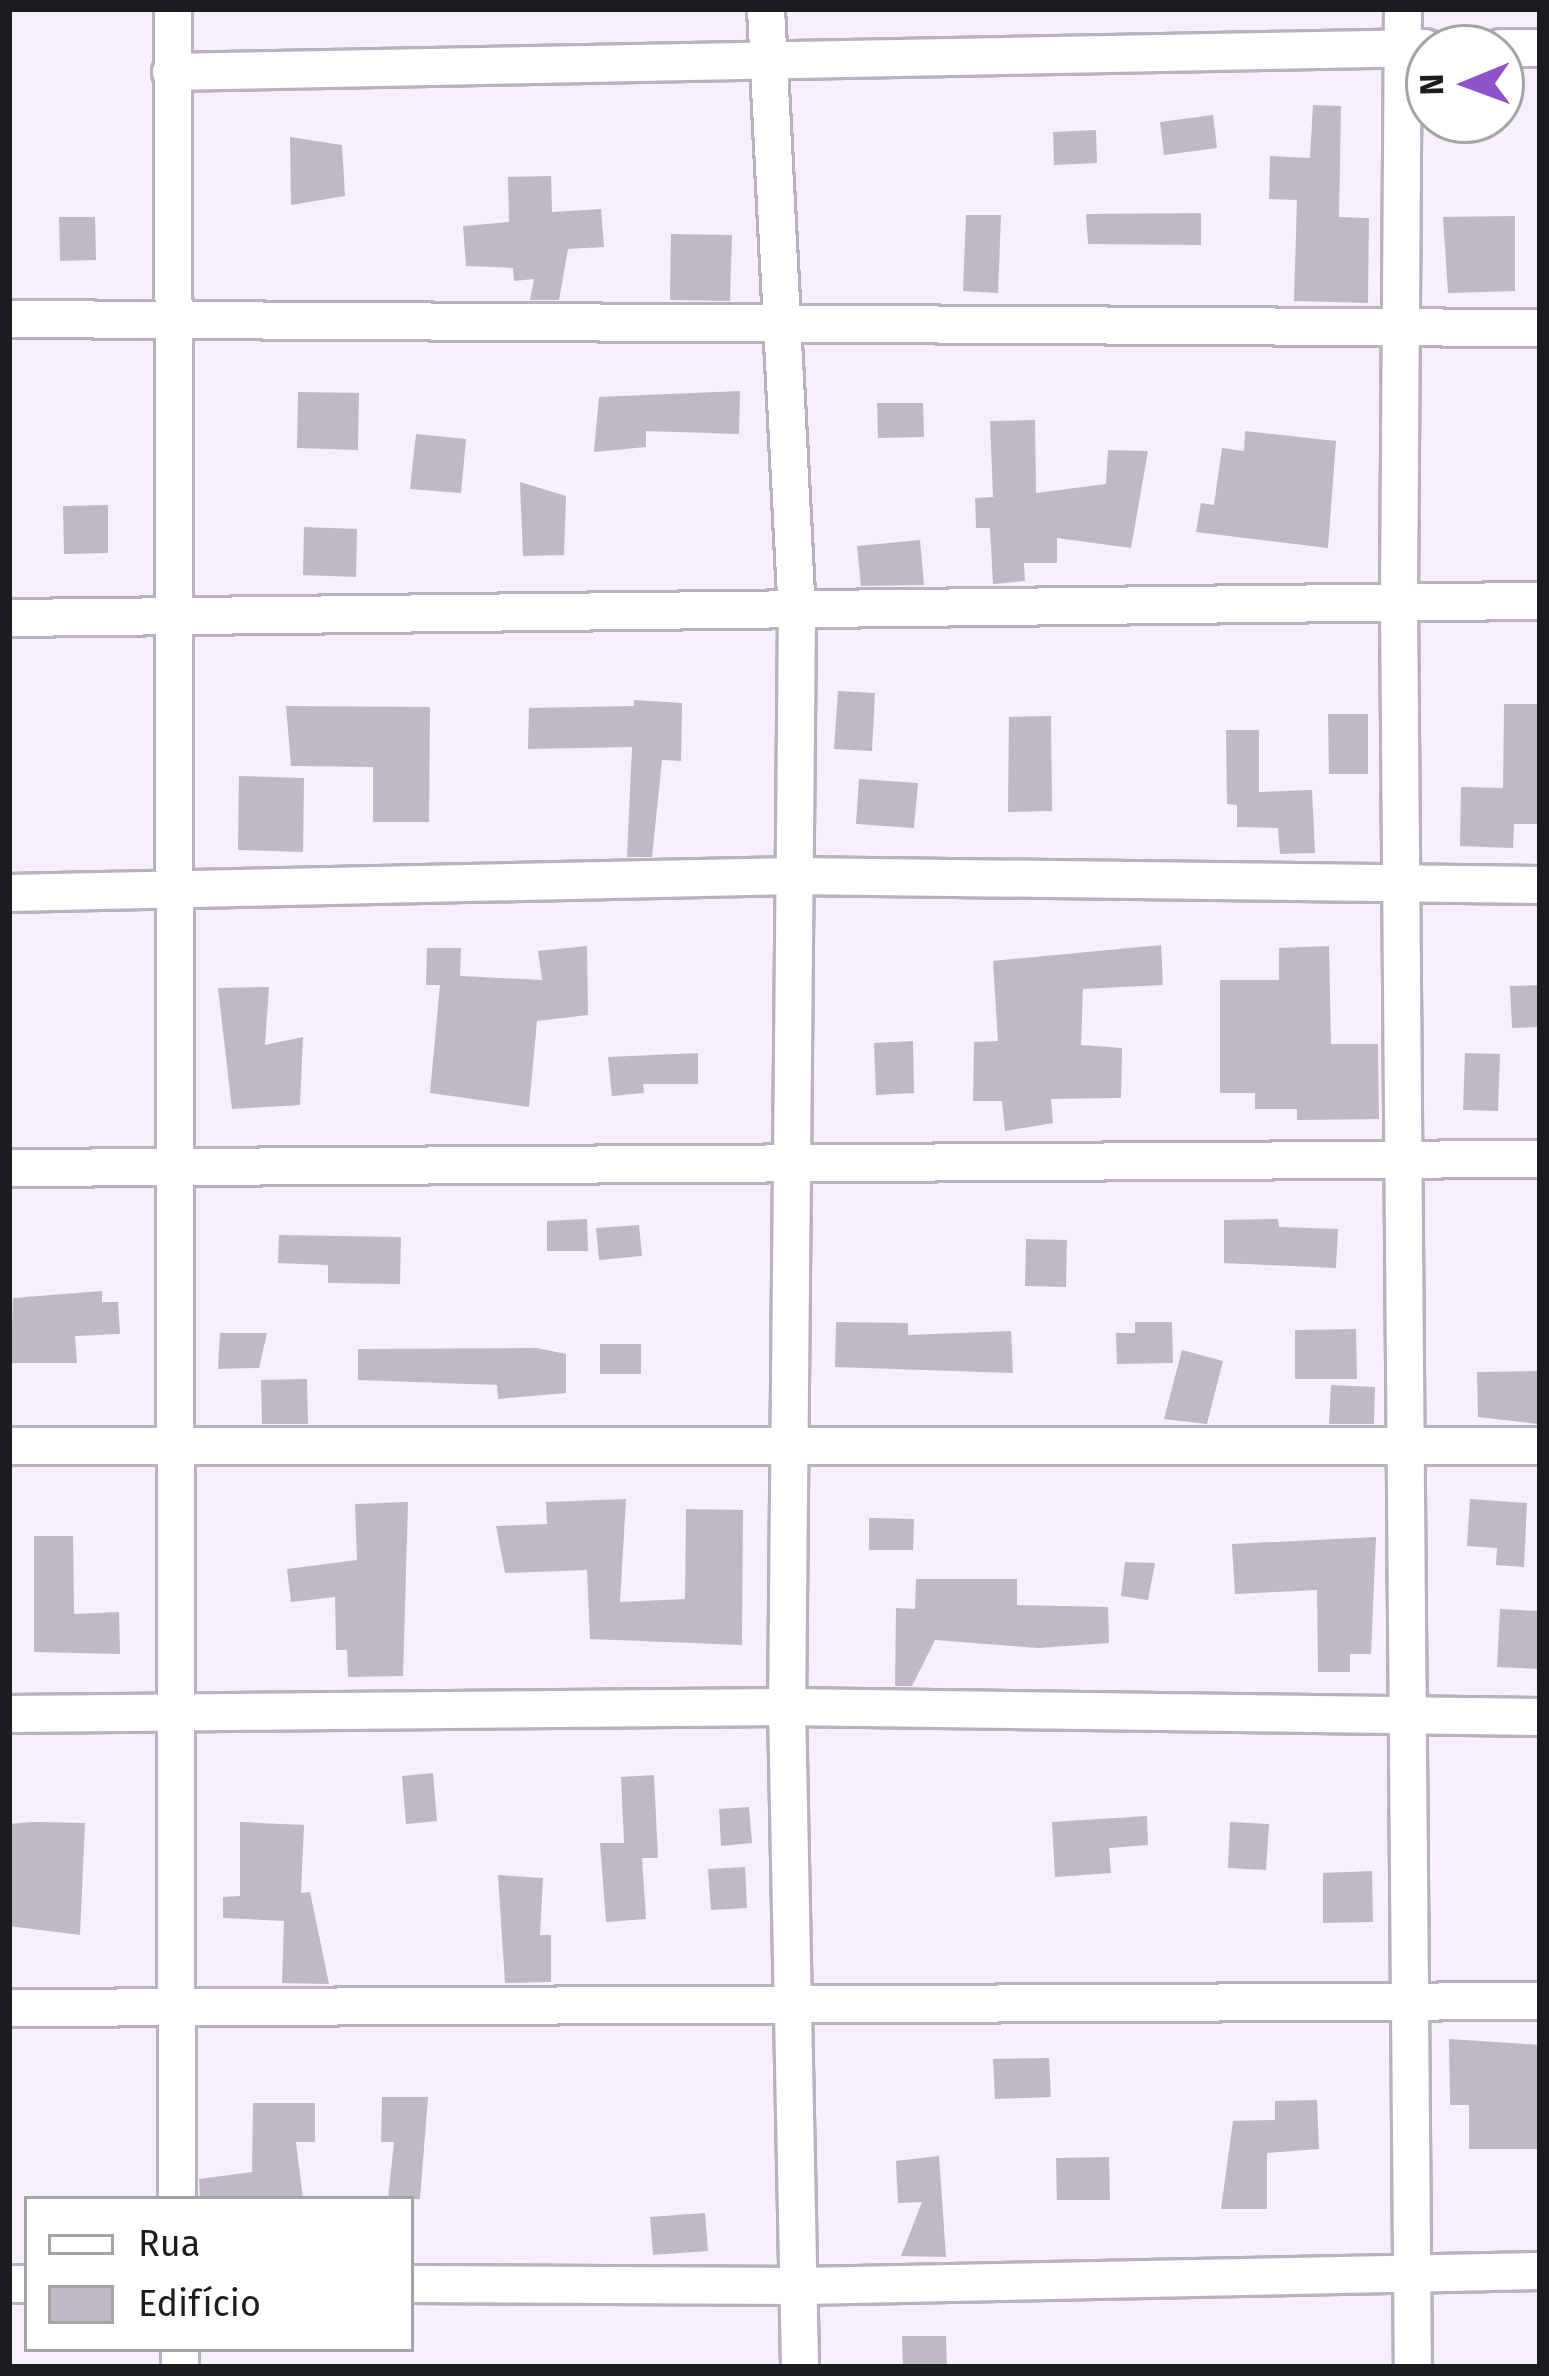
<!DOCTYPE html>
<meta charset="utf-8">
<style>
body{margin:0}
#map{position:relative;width:1549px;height:2376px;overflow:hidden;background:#f6f0fd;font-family:"Fira Sans",sans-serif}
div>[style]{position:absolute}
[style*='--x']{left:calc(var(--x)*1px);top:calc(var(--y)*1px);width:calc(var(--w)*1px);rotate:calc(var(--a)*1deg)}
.building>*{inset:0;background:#beb9c5}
.roads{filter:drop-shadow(3px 0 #b9b3c0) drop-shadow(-3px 0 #b9b3c0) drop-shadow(0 3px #b9b3c0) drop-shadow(0 -3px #b9b3c0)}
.minor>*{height:36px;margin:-18px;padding:0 18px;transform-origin:18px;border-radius:18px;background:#fff}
span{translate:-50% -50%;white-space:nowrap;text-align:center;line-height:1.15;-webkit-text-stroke:10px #fff;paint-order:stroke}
.frame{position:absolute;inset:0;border:12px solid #1c1b1f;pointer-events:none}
.legend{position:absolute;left:24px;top:2196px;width:390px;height:156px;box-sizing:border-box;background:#fff;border:3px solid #a4a4a5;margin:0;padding:15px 21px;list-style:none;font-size:36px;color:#1c1b1f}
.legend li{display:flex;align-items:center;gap:24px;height:60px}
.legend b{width:60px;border:3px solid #a4a4a5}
.north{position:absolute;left:1405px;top:24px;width:120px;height:120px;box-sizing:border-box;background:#fff;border:3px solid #a4a4a5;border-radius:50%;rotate:269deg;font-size:33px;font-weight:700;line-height:48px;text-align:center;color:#1c1b1f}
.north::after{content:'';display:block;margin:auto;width:42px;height:54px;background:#8f52c9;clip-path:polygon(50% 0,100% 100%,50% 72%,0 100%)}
</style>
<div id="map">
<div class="building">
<i style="clip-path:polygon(1313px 105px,1341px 106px,1339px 217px,1369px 218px,1368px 303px,1294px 301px,1297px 200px,1269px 199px,1270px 156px,1310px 158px)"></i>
<i style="clip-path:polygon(1213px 115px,1217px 148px,1164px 155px,1160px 122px)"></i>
<i style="clip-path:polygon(1096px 130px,1097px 163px,1054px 165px,1053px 132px)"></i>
<i style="clip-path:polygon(290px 137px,342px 145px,345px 196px,291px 205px)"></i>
<i style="clip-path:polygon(551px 176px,552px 212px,601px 209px,604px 247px,568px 249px,559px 300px,530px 300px,534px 279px,514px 281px,513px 268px,466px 266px,463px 226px,509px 222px,508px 177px)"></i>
<i style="clip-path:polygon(1201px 213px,1201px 245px,1088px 244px,1086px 214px)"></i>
<i style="clip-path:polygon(966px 215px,1001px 215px,998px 293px,963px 291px)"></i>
<i style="clip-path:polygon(1515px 216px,1515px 291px,1448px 293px,1443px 217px)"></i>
<i style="clip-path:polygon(59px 217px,95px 217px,96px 260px,60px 261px)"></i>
<i style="clip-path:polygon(671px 234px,732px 235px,730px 301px,670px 300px)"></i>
<i style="clip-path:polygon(740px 391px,739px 434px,646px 431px,646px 447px,594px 452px,599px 397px)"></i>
<i style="clip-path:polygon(298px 392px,359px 393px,358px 450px,297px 448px)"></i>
<i style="clip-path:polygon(877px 403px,923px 403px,924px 437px,878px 438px)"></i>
<i style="clip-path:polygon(1035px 420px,1036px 493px,1106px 484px,1108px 450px,1148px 451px,1131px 548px,1057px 538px,1057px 563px,1024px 563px,1025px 581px,993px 584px,990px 528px,976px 528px,975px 498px,993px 497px,990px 421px)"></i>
<i style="clip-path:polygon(1245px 431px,1336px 441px,1328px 548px,1196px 532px,1201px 503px,1214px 505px,1222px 448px,1244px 451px)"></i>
<i style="clip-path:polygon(416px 434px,466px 439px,461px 493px,410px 489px)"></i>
<i style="clip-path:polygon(520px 482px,566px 496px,564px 555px,523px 556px)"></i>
<i style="clip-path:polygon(108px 505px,108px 553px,64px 554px,63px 506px)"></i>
<i style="clip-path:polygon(304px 527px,357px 529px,356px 577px,303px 575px)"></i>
<i style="clip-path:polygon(920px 540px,924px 585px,861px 586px,857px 546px)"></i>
<i style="clip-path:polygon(838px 691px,875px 693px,872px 751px,834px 749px)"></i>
<i style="clip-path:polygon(634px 700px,682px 703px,681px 761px,662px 760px,652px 857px,627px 857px,632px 747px,528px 749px,529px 708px,634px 706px)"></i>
<i style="clip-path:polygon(1504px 704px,1540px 704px,1540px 824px,1514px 824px,1513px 848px,1460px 846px,1461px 787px,1503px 788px)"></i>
<i style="clip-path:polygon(286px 706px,430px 707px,429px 822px,373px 822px,373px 767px,291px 766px)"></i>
<i style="clip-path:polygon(1328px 714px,1368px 714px,1368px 774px,1329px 774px)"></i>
<i style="clip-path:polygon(1051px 716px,1052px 811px,1008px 812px,1009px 717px)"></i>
<i style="clip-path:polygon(1226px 730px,1259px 730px,1259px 792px,1312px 790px,1315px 853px,1280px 854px,1278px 828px,1237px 827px,1237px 805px,1227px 804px)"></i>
<i style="clip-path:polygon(239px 776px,304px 778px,303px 852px,238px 850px)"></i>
<i style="clip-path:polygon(859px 779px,918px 783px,914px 828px,856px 824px)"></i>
<i style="clip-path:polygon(1161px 945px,1163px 985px,1083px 989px,1081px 1045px,1122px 1048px,1121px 1098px,1051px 1099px,1053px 1123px,1005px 1131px,1002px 1101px,973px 1101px,974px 1042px,998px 1041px,993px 961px)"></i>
<i style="clip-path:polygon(587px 946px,588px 1015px,537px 1021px,529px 1107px,430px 1093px,440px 985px,426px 985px,427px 948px,461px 948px,460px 976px,542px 980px,538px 951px)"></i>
<i style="clip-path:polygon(1329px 946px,1331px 1044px,1378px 1044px,1379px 1119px,1297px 1120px,1297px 1109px,1255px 1109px,1255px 1093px,1220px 1093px,1220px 980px,1279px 980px,1279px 948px)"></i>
<i style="clip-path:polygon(1540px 985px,1540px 1027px,1512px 1028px,1510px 986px)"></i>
<i style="clip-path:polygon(269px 987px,265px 1045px,303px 1037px,300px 1105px,232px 1109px,218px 988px)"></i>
<i style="clip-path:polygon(913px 1041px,914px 1093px,876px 1095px,874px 1043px)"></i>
<i style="clip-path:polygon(698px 1053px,698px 1084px,643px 1084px,644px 1093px,612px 1096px,608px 1057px)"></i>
<i style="clip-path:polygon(1465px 1053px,1500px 1054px,1498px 1111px,1463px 1110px)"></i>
<i style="clip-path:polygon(587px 1219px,588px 1251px,547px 1251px,547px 1221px)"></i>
<i style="clip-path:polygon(1278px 1219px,1279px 1227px,1338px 1229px,1336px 1268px,1224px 1263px,1224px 1220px)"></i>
<i style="clip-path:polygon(639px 1225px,642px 1256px,599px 1260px,596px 1228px)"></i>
<i style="clip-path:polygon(279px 1235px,401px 1237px,400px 1284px,328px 1283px,328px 1265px,278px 1263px)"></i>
<i style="clip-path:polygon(1026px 1239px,1067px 1240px,1066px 1287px,1025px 1286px)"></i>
<i style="clip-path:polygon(102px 1291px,102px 1302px,118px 1302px,120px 1334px,75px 1336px,77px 1363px,11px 1363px,13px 1298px)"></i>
<i style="clip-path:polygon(836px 1322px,908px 1323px,908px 1335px,1011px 1331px,1013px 1373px,835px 1367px)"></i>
<i style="clip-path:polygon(1135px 1322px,1172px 1322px,1173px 1363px,1117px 1364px,1116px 1333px,1135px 1333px)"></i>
<i style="clip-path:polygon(1356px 1329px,1357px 1379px,1295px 1379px,1295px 1330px)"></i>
<i style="clip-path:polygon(220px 1333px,267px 1333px,259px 1368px,218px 1369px)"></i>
<i style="clip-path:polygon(600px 1344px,641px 1344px,641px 1374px,600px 1374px)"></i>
<i style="clip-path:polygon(537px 1348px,566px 1354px,566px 1393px,498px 1399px,497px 1385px,358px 1380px,358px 1349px)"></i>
<i style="clip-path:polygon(1182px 1350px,1223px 1361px,1207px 1424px,1164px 1419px)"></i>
<i style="clip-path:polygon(1540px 1371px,1538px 1424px,1478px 1417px,1477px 1372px)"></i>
<i style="clip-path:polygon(307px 1379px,308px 1424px,262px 1424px,261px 1380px)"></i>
<i style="clip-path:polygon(1331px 1385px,1375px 1387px,1374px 1424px,1329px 1424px)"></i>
<i style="clip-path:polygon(626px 1499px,620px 1602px,685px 1599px,686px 1509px,743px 1510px,742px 1645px,590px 1639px,587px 1570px,505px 1573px,496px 1526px,547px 1524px,546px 1502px)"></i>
<i style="clip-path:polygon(1470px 1499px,1527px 1503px,1524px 1567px,1496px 1565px,1497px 1548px,1467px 1546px)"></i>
<i style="clip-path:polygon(408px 1502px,403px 1676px,348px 1677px,347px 1650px,336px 1650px,335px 1597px,291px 1602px,287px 1569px,357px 1560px,355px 1504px)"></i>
<i style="clip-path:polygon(869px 1518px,914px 1519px,913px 1550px,869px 1550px)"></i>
<i style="clip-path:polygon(34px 1536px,73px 1536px,74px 1614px,119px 1612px,120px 1654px,34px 1652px)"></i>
<i style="clip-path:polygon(1376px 1537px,1371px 1654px,1350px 1654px,1350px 1672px,1318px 1672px,1317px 1590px,1235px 1594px,1232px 1544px)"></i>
<i style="clip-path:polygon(1125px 1562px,1155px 1563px,1148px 1600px,1121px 1596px)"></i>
<i style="clip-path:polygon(916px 1579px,1017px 1579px,1017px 1605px,1108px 1607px,1109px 1643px,1038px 1648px,935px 1640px,912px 1686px,895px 1686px,896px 1608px,915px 1609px)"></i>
<i style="clip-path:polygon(1500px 1609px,1540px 1611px,1540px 1669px,1497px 1667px)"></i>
<i style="clip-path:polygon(433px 1773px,437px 1821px,406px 1824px,402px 1776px)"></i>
<i style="clip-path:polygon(654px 1775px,658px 1858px,642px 1858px,646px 1919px,606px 1922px,600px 1843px,624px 1843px,621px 1777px)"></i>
<i style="clip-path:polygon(749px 1807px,752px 1843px,721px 1846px,719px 1809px)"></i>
<i style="clip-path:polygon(1147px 1816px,1148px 1845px,1109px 1848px,1111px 1873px,1055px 1877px,1052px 1822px)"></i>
<i style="clip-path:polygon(35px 1822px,85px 1823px,80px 1935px,9px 1926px,9px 1824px)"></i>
<i style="clip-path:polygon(240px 1822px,304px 1825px,301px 1893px,310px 1892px,329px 1984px,282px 1983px,284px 1921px,223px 1918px,223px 1897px,240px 1896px)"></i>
<i style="clip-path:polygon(1230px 1822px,1269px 1824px,1266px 1870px,1228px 1868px)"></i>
<i style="clip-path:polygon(745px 1867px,747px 1908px,711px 1910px,708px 1869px)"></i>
<i style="clip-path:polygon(1372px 1871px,1373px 1922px,1323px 1923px,1323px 1873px)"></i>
<i style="clip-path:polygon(498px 1875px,543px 1878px,540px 1935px,551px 1935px,551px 1982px,505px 1983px)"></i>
<i style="clip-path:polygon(1449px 2039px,1540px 2045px,1540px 2149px,1469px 2149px,1469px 2105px,1450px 2105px)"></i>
<i style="clip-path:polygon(1049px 2058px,1051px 2097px,995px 2099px,993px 2059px)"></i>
<i style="clip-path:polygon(382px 2097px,428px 2097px,420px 2199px,388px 2199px,394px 2142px,381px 2142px)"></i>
<i style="clip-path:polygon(1317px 2100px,1319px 2149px,1267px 2153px,1267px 2209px,1221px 2209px,1233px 2121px,1275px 2120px,1275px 2101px)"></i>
<i style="clip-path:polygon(253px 2103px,315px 2103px,315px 2142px,296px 2142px,303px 2199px,200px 2199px,199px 2179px,252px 2172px)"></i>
<i style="clip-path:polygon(939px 2156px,946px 2257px,901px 2256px,922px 2202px,898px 2203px,896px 2161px)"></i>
<i style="clip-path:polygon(1109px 2157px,1110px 2200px,1057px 2200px,1056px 2158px)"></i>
<i style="clip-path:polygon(705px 2213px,708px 2251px,653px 2255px,650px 2217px)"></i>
<i style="clip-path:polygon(902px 2336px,946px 2336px,947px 2367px,903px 2367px)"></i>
</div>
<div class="roads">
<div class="minor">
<i style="--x:173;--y:9;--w:2190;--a:89.9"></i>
<i style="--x:766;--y:9;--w:606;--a:87.07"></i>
<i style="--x:797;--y:614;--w:1093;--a:90.52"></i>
<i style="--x:787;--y:1707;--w:660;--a:88.87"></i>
<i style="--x:1403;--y:9;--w:592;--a:90.39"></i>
<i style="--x:1399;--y:601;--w:1766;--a:89.55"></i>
<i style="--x:1501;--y:48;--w:39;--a:0"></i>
<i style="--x:171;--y:72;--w:1254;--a:-1.1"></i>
<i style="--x:9;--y:319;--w:1531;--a:0.34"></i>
<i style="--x:9;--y:618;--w:1531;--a:-0.64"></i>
<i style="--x:9;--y:893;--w:784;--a:-1.24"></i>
<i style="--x:793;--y:876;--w:747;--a:0.69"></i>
<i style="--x:9;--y:1168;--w:1531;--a:-0.34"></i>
<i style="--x:9;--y:1446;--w:1531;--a:0"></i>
<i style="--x:9;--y:1714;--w:778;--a:-0.52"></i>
<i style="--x:787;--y:1707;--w:753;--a:0.76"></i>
<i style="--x:9;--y:2008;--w:1531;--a:-0.26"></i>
<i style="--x:9;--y:2284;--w:18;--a:0"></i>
<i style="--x:411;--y:2284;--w:390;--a:0.3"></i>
<i style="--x:801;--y:2286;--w:739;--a:-1.16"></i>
<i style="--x:180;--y:2349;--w:18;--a:90"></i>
</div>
</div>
<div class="frame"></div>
<ul class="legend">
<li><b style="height:15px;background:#fff"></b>Rua</li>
<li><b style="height:33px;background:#beb9c5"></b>Edifício</li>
</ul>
<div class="north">N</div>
</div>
